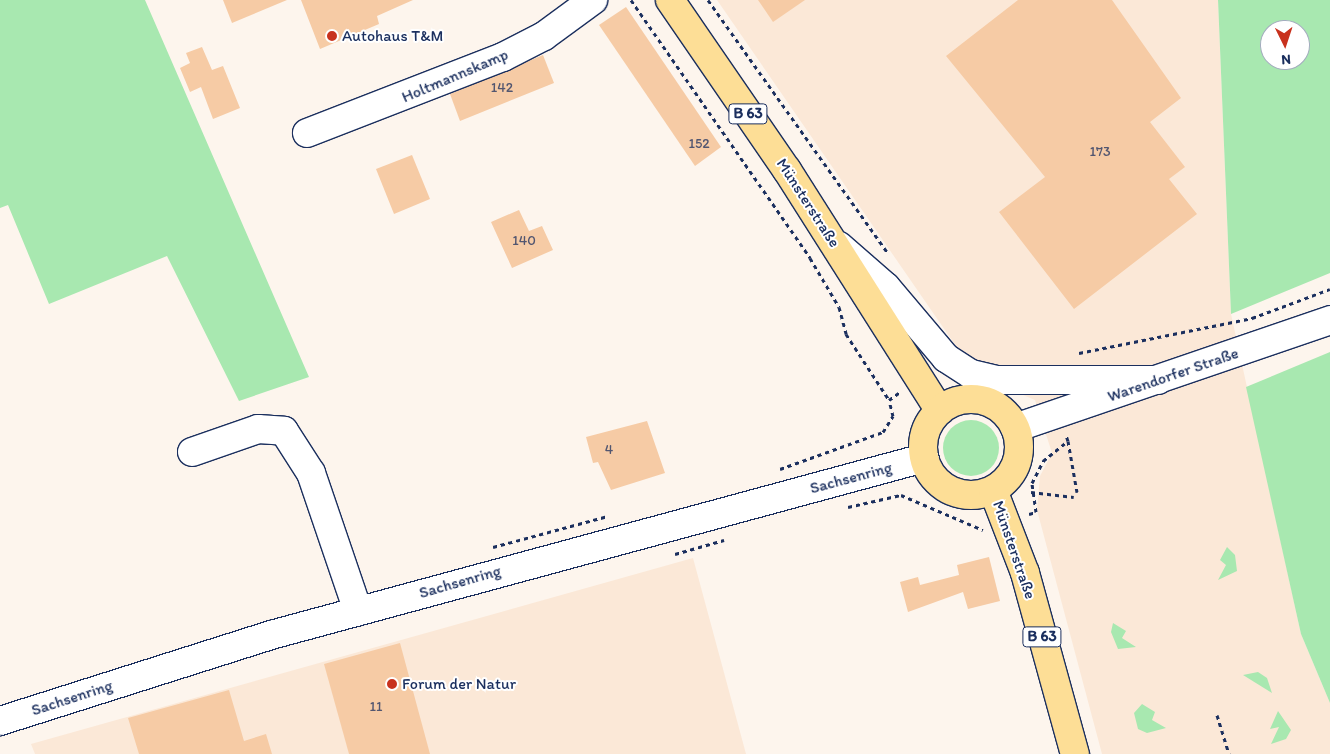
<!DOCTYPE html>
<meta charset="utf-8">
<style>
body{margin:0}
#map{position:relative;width:1330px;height:754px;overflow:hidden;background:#fdf5ed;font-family:Itim,sans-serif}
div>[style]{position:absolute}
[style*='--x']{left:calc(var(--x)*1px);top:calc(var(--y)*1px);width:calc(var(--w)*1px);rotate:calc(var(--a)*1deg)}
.built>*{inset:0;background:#fbe8d7}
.green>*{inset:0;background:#a8e8b0}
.round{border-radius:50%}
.building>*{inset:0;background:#f6cba5}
.path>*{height:3px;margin-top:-1.5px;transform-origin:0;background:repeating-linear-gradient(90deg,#1b2f5e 0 4px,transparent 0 8px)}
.roads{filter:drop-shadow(1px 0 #1b2f5e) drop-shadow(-1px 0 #1b2f5e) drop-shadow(0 1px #1b2f5e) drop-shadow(0 -1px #1b2f5e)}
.minor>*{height:28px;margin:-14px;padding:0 14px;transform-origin:14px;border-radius:14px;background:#fff}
.major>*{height:28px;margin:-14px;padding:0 14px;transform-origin:14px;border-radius:14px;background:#fdde96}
.major>.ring{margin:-14px;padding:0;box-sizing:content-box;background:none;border:28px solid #fdde96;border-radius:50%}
.dots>*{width:14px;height:14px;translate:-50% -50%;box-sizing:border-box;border:2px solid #fff;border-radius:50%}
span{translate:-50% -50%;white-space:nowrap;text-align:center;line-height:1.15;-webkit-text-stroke:4px #fff;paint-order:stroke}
.number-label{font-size:14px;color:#525670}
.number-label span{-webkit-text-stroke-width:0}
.shield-label span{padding:1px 4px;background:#fff;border:1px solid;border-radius:4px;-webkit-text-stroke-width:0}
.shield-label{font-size:15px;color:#1b2f5e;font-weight:700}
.poi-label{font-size:16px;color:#1b2f5e}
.left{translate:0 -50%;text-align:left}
.street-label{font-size:16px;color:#1b2f5e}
.north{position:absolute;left:1260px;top:20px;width:50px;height:50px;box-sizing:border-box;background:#fff;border:1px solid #a4acbf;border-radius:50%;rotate:176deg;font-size:14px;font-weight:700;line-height:20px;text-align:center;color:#1b2f5e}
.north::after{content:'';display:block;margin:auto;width:18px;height:22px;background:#c8321e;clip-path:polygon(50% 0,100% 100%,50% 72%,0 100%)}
</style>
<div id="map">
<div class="built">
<i style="clip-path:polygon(717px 0,1218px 0,1231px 314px,1301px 634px,1330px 703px,1330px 754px,1102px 754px,1037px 510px,1040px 476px,1052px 453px,1035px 400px,976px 375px)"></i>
<i style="clip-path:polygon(693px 558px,746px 754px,35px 754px,31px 744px)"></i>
</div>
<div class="green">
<i style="clip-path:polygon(0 0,145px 0,309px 377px,239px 401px,167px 256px,49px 304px,8px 205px,0 208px)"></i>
<i style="clip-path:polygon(evenodd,1218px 0,1330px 0,1330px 273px,1231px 314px,1218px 0,1270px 30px,1300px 30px,1300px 60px,1270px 60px,1270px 30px)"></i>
<i style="clip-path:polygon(1330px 352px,1330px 703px,1301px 634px,1246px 387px)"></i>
<i class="round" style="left:943px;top:420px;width:56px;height:56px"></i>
<i style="clip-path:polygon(1227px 547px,1235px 555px,1237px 571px,1218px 580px,1226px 565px,1220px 560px)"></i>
<i style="clip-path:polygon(1113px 623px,1126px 631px,1122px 638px,1136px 647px,1118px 649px,1111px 632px)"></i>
<i style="clip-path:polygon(1258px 672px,1267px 678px,1272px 693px,1243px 675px)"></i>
<i style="clip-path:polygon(1142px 704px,1155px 712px,1152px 720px,1166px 728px,1147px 733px,1138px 729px,1134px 713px)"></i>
<i style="clip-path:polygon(1278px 711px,1291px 730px,1286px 739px,1271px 744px,1279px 727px,1270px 729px)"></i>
</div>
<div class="building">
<i style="clip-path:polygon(223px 0,287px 0,232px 23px)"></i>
<i style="clip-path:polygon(301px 0,413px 0,377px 16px,379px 24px,320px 49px)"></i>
<i style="clip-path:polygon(758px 0,805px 0,773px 22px)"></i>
<i style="clip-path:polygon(1018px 0,1112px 0,1181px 98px,1150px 122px,1185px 167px,1169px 179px,1197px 214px,1074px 309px,999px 212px,1045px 177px,946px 56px)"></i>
<i style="clip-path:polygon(626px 7px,721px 147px,695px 166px,599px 25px)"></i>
<i style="clip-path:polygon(202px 47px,212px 70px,223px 66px,240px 108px,213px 119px,201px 87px,190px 92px,180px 68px,190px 63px,186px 53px)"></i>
<i style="clip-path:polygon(543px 55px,554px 83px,460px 121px,450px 94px)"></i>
<i style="clip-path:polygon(412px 155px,430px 199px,394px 214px,376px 169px)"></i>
<i style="clip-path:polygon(519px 210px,529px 231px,542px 226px,553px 250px,512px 268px,491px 222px)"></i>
<i style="clip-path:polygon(647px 421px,665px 473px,611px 490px,598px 462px,593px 463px,586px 437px)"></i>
<i style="clip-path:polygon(989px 557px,1000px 601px,968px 609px,963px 592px,908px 612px,900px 582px,918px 577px,920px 585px,959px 575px,957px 565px)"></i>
<i style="clip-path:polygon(400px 643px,430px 754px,349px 754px,324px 664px)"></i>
<i style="clip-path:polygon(229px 690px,244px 741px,266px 734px,272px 754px,139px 754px,128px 718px)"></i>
</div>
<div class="path">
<i style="--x:631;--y:0;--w:314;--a:55.2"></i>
<i style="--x:810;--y:258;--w:57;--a:59.4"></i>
<i style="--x:839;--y:307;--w:28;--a:75"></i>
<i style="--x:846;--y:334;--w:79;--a:56.9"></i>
<i style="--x:708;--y:0;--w:310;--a:54.6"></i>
<i style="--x:1079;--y:353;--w:177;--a:-11.4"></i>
<i style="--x:1252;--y:318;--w:83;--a:-20.4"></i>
<i style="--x:1068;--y:441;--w:52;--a:80"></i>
<i style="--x:780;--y:469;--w:109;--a:-19.8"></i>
<i style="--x:883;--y:432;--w:19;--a:-58"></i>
<i style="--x:893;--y:416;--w:16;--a:-104"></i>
<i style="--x:889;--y:400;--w:14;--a:-36"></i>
<i style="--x:1031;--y:492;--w:43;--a:6.6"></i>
<i style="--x:848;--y:507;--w:54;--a:-12.8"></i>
<i style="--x:901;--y:495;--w:89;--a:23.1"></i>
<i style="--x:1029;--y:514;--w:7;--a:-16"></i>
<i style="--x:1036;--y:512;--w:29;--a:-98"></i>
<i style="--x:1032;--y:483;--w:25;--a:-63"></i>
<i style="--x:1043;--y:461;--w:32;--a:-39"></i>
<i style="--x:1068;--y:441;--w:6;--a:-108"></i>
<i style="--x:493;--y:547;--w:119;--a:-15.1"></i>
<i style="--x:675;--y:554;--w:51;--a:-15.9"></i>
<i style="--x:1217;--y:715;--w:41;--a:72.9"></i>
</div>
<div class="roads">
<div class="minor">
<i style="--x:307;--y:133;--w:210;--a:-21.2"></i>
<i style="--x:503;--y:57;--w:46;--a:-27.1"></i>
<i style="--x:544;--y:36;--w:61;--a:-36.3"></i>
<i style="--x:839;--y:246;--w:62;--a:41.1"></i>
<i style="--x:886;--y:287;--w:93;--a:49.8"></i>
<i style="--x:946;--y:358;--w:30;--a:33"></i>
<i style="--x:971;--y:374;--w:26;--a:13"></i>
<i style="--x:996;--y:380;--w:162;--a:0"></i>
<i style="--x:1015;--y:428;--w:333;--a:-18.9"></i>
<i style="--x:192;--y:452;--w:70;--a:-19.2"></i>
<i style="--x:258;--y:429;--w:26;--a:4"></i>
<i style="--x:284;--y:431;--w:50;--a:57.3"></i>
<i style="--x:311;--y:473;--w:146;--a:71.2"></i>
<i style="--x:0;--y:721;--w:284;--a:-17.6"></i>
<i style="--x:271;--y:635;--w:677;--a:-15.17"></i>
</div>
<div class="major">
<i style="--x:670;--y:0;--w:206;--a:55.5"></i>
<i style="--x:787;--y:170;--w:285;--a:57.6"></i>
<i class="ring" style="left:923px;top:399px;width:68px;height:68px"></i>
<i style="--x:993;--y:490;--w:89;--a:68.9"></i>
<i style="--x:1025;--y:573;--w:188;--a:74.6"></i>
</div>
</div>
<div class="dots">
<i style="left:332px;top:36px;background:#c8321e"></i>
<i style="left:392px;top:684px;background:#c8321e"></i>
</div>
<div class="number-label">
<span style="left:502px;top:88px">142</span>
<span style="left:699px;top:144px">152</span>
<span style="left:1100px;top:152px">173</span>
<span style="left:524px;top:241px">140</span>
<span style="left:609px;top:450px">4</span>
<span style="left:376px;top:707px">11</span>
</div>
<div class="shield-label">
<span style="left:748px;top:114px">B 63</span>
<span style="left:1042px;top:637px">B 63</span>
</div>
<div class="poi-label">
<span class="left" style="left:342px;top:36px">Autohaus T&amp;M</span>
<span class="left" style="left:402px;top:684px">Forum der Natur</span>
</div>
<div class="street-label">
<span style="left:455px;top:76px;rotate:-23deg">Holtmannskamp</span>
<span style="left:808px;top:203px;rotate:57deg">Münsterstraße</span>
<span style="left:1173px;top:375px;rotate:-19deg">Warendorfer Straße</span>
<span style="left:851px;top:478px;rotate:-15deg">Sachsenring</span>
<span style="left:1014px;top:550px;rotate:71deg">Münsterstraße</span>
<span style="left:460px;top:582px;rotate:-16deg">Sachsenring</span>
<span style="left:72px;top:698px;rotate:-18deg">Sachsenring</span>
</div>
<div class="north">N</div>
</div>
